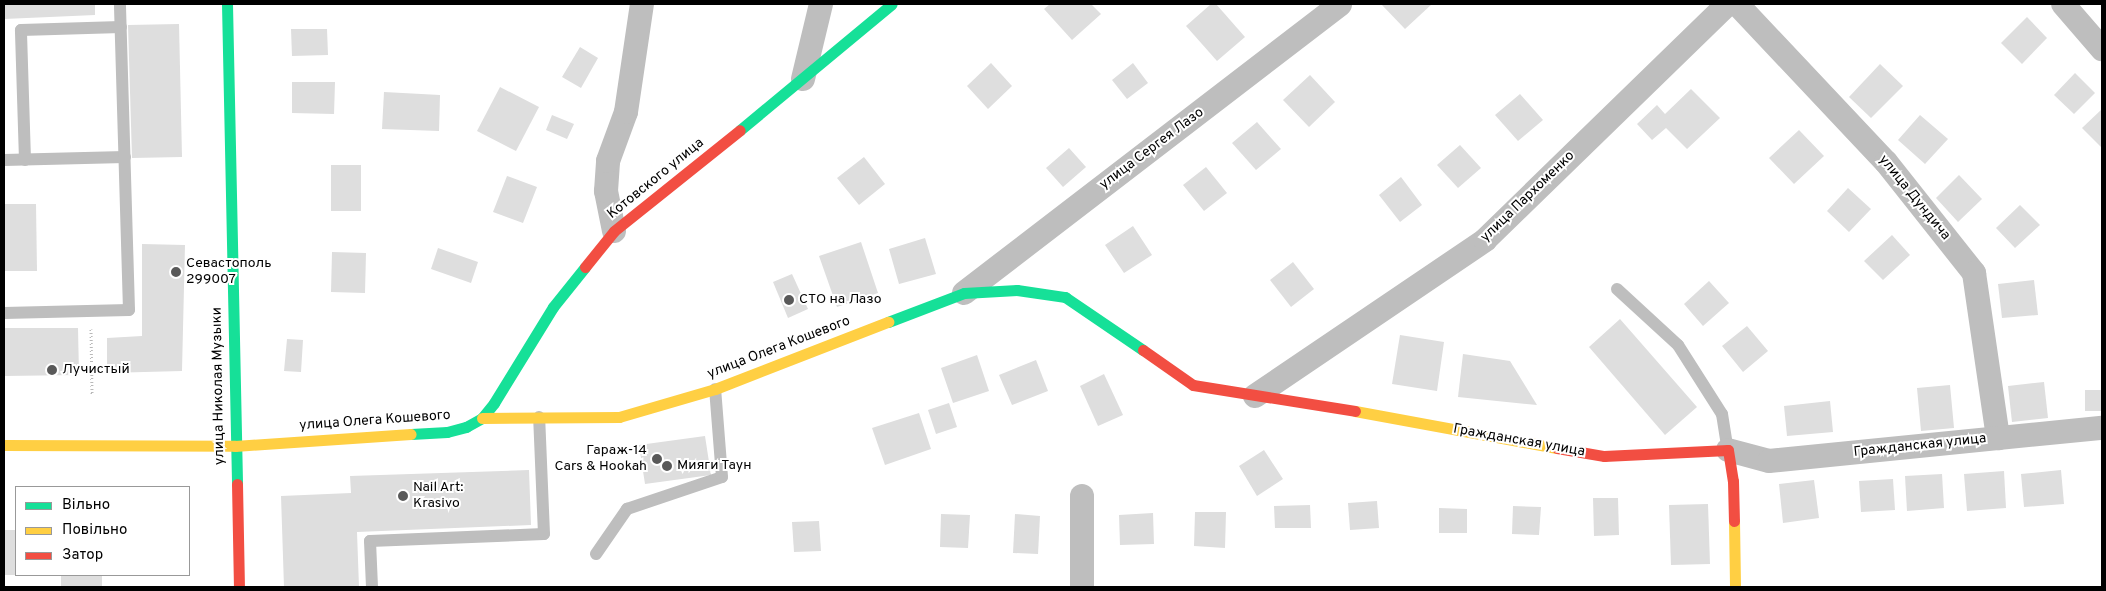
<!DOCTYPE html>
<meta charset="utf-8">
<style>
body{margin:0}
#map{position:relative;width:2106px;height:591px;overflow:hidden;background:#fff;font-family:Overpass,sans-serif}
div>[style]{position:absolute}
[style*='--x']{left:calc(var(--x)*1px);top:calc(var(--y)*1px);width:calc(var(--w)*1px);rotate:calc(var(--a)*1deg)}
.building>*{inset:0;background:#dedede}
.path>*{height:3px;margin-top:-1.5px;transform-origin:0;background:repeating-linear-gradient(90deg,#b9b9b9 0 1px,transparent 0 3.5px)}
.lane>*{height:12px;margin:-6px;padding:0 6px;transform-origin:6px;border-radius:6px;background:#bebebe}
.street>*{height:24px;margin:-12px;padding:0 12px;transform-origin:12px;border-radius:12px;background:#bebebe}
.fast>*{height:11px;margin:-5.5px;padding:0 5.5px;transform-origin:5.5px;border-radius:5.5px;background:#16e098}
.slow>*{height:11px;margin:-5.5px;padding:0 5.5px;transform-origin:5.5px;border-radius:5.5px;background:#ffcf43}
.jam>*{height:11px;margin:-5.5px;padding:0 5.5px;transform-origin:5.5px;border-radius:5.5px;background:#f24e42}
.dots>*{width:14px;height:14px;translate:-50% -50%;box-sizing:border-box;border:2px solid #fff;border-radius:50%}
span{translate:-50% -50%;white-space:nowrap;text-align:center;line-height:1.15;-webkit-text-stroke:4px #fff;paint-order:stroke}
.street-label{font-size:14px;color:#000}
.poi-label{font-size:14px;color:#000}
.left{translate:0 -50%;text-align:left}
.right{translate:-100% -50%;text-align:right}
.frame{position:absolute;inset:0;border:5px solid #000;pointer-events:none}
.legend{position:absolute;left:15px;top:486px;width:175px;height:90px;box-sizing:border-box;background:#fff;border:1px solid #999;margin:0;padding:6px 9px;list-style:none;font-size:15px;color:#000}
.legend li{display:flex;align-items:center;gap:10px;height:25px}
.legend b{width:25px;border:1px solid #999}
</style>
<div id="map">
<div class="building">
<i style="clip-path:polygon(4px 4px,95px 4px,95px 15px,4px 19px)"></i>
<i style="clip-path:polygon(1050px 4px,1091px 4px,1101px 14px,1072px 40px,1044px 9px)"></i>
<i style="clip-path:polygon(1211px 4px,1216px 4px,1245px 37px,1217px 61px,1186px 26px)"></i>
<i style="clip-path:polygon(1381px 4px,1432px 4px,1405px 29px)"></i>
<i style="clip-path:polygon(2027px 17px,2047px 38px,2022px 64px,2001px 43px)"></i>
<i style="clip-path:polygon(179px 24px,182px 157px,132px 158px,128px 25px)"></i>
<i style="clip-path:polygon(291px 29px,327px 29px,328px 55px,292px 56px)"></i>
<i style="clip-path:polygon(580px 47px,598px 58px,581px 88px,562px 77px)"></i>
<i style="clip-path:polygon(991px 63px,1012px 86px,988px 109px,967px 86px)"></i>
<i style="clip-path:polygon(1133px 63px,1148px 83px,1127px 99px,1112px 80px)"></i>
<i style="clip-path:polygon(1880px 64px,1903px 86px,1871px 118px,1849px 97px)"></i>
<i style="clip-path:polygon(2075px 73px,2095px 93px,2074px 114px,2054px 95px)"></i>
<i style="clip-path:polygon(1310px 75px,1335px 102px,1309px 127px,1283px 100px)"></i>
<i style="clip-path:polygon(292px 82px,335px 82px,334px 114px,292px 113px)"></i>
<i style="clip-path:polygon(500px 87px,539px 107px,516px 151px,477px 131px)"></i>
<i style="clip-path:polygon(1691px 89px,1720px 118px,1687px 149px,1666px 128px,1652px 140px,1637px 124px,1657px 105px,1665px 114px)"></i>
<i style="clip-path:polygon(384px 92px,440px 95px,439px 131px,382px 129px)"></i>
<i style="clip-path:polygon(1520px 94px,1543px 120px,1518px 141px,1495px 115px)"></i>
<i style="clip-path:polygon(2102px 109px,2102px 148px,2082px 128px)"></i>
<i style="clip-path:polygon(552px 115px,574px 124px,567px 139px,546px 130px)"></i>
<i style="clip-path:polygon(1920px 115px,1948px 139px,1925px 164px,1898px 140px)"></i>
<i style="clip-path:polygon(1257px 122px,1281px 149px,1256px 170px,1232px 143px)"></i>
<i style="clip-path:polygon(1799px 130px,1824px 156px,1794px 184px,1769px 158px)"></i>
<i style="clip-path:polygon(1460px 145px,1481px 168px,1458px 188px,1437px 165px)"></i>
<i style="clip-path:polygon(1069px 148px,1086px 167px,1063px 187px,1046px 168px)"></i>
<i style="clip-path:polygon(864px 157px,885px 184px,859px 205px,837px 178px)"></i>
<i style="clip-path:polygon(331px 165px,361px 165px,361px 211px,331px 211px)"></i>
<i style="clip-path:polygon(1206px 167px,1227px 193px,1204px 211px,1183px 185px)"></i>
<i style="clip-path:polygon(1959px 175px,1982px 199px,1958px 222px,1936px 198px)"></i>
<i style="clip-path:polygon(507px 176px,537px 187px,523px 223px,493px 212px)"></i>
<i style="clip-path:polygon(1401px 177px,1422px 205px,1400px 222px,1379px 195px)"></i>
<i style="clip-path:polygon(1848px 188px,1871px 209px,1849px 232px,1827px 211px)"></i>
<i style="clip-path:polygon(4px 204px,36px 204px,37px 271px,4px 271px)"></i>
<i style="clip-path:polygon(2020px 205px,2040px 225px,2015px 248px,1996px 228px)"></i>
<i style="clip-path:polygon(1133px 226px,1152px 255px,1124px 273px,1105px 245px)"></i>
<i style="clip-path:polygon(1892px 235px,1910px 255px,1883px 280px,1864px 261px)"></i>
<i style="clip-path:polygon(925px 238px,936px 274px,899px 284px,889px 249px)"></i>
<i style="clip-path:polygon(861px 242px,878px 293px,837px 307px,819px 256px)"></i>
<i style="clip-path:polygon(142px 244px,185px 245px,182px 371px,107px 373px,107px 338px,142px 336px)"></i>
<i style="clip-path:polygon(438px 248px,478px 262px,471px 283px,431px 269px)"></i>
<i style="clip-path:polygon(332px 252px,366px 253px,365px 293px,331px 292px)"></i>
<i style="clip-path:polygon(1293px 262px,1314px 289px,1291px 307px,1270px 280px)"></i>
<i style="clip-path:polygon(792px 274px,808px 309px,788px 318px,773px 282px)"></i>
<i style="clip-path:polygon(2034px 280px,2038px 315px,2002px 318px,1998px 284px)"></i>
<i style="clip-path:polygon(1709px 281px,1729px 303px,1703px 326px,1684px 304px)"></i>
<i style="clip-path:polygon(1620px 319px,1697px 407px,1665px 435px,1589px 347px)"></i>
<i style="clip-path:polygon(1747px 326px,1768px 351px,1743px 372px,1722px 346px)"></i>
<i style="clip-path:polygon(4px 328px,78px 328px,79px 375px,4px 376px)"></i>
<i style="clip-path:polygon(1400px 335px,1444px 342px,1437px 391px,1392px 384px)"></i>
<i style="clip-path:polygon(287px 339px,303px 340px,301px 372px,284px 371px)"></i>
<i style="clip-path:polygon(1463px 354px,1510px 361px,1537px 405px,1458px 397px)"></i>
<i style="clip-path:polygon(977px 355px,989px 391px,953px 403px,941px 368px)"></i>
<i style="clip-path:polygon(1036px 360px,1048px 391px,1012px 405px,999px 375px)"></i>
<i style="clip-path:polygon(1104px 374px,1123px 415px,1098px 426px,1080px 386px)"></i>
<i style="clip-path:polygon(2044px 382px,2048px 418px,2012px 422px,2008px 386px)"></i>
<i style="clip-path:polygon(1950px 385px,1954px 428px,1921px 431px,1917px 388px)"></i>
<i style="clip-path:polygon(2085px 390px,2102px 390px,2102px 411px,2085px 411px)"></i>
<i style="clip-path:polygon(1830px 401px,1833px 432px,1787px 436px,1784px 406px)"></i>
<i style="clip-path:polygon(949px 403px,957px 427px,936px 434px,928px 410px)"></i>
<i style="clip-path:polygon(919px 413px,931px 449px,885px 465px,872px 428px)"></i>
<i style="clip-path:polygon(705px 436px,711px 475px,645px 484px,639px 445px)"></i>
<i style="clip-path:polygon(1264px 450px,1283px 479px,1257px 496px,1239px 466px)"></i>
<i style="clip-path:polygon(529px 470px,531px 525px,357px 532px,359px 587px,284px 587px,281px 496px,351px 493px,350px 476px)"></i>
<i style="clip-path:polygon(2061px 470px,2064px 504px,2024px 507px,2021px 474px)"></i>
<i style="clip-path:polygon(2004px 471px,2006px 508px,1967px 511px,1964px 474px)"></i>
<i style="clip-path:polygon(1942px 474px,1944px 508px,1907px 511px,1905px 476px)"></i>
<i style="clip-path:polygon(1893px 479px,1895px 510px,1861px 512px,1859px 481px)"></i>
<i style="clip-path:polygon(1814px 480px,1819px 518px,1783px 523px,1779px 484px)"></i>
<i style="clip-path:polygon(1593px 498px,1618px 498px,1619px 535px,1594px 536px)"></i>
<i style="clip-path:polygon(1377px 501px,1379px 528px,1350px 530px,1348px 503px)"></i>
<i style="clip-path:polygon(1708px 504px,1710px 564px,1671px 565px,1669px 505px)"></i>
<i style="clip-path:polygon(1310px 505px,1311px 528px,1275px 528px,1274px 506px)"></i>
<i style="clip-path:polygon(1513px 506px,1541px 507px,1539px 535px,1512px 534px)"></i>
<i style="clip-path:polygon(1439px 508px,1467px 509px,1467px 533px,1439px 533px)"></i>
<i style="clip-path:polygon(1195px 512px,1226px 512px,1225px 548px,1194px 546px)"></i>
<i style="clip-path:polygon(1153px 513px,1154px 544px,1120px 545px,1119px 515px)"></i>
<i style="clip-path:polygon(941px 514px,970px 515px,968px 548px,940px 547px)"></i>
<i style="clip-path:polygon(1015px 514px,1040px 516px,1038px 554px,1013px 553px)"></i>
<i style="clip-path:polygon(819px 521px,821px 551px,794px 552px,792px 522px)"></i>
<i style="clip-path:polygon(4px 530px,16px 530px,16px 575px,4px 575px)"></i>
<i style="clip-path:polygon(61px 575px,102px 575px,102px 587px,61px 587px)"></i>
</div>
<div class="path">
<i style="--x:91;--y:329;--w:65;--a:89.1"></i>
</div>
<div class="lane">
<i style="--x:4;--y:160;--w:121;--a:-1.4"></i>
<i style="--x:25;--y:160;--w:130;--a:-91.8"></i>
<i style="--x:21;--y:30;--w:100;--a:-1.7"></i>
<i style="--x:1617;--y:289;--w:83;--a:42.6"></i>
<i style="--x:1678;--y:345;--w:82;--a:57.5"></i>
<i style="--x:1722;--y:414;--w:36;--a:81"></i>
<i style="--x:4;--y:313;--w:125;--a:-1.4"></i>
<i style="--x:129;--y:310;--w:306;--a:-91.7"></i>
<i style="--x:596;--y:554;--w:55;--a:-55.4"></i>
<i style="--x:627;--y:509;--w:100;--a:-18.6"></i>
<i style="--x:722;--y:477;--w:88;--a:-94.5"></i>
<i style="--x:372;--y:587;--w:46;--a:-92.5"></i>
<i style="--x:370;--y:541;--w:174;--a:-2.3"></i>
<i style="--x:544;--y:534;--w:117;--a:-92.4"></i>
</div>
<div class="street">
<i style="--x:1737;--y:4;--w:217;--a:46.7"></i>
<i style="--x:1886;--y:162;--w:142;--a:51.6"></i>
<i style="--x:1974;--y:273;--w:167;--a:81.7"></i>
<i style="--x:2063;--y:4;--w:60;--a:49.1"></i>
<i style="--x:803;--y:79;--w:77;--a:-76.5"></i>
<i style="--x:614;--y:231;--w:41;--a:-101.3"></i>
<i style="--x:606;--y:191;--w:30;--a:-86"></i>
<i style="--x:608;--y:161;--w:52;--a:-69.8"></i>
<i style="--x:626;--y:112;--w:109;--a:-81.6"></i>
<i style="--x:964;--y:293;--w:474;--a:-37.5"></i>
<i style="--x:1255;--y:396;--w:278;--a:-34.1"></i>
<i style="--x:1485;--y:240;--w:339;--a:-44.2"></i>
<i style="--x:1728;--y:450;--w:42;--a:15"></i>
<i style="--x:1769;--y:461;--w:335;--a:-5.7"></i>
<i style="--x:1082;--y:587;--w:91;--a:-90"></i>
</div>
<div class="fast">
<i style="--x:227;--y:4;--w:480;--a:88.8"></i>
<i style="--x:740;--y:130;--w:197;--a:-39.7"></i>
<i style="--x:888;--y:322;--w:81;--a:-20.9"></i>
<i style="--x:964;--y:293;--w:53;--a:-3.2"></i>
<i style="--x:1017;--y:290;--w:49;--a:8.3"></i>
<i style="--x:1065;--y:297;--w:94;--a:34.2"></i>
<i style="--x:411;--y:434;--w:36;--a:-3"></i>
<i style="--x:447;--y:432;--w:20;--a:-15"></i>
<i style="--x:466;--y:427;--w:18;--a:-29"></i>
<i style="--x:482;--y:418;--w:19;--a:-51"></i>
<i style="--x:494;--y:403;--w:113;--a:-58.4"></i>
<i style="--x:553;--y:307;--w:51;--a:-51.3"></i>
</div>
<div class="slow">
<i style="--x:1355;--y:411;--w:205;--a:10.4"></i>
<i style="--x:482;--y:418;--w:137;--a:-0.4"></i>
<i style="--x:619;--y:417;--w:100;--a:-16.3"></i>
<i style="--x:715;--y:389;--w:186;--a:-21.2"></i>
<i style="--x:4;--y:445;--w:231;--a:0.2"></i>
<i style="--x:235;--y:446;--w:176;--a:-3.9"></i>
<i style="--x:1734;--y:521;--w:66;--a:89.1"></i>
</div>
<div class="jam">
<i style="--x:585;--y:267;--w:46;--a:-51.1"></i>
<i style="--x:614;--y:231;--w:161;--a:-38.7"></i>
<i style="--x:1143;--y:350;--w:61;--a:35"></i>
<i style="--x:1193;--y:385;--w:164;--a:9.1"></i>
<i style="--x:1557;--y:448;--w:48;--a:9.7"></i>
<i style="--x:1604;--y:456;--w:124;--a:-2.8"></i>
<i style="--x:1728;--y:450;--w:31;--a:81"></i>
<i style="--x:1733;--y:481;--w:40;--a:88.6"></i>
<i style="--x:237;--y:484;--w:103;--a:88.9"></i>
</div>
<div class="dots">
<i style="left:176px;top:272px;background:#595959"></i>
<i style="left:789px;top:300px;background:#595959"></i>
<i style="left:52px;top:370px;background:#595959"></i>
<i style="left:657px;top:459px;background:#595959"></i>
<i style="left:667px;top:466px;background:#595959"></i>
<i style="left:403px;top:496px;background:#595959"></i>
</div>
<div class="street-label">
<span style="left:1152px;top:149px;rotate:-37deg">улица Сергея Лазо</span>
<span style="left:656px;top:179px;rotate:-39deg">Котовского улица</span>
<span style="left:1528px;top:197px;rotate:-44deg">улица Пархоменко</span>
<span style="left:1914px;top:198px;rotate:51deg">улица Дундича</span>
<span style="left:779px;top:348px;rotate:-21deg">улица Олега Кошевого</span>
<span style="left:219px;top:386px;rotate:-91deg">улица Николая Музыки</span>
<span style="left:375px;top:421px;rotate:-4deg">улица Олега Кошевого</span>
<span style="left:1519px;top:441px;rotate:10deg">Гражданская улица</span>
<span style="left:1920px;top:446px;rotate:-6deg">Гражданская улица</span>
</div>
<div class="poi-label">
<span class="left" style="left:186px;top:272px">Севастополь<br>299007</span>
<span class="left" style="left:799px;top:300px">СТО на Лазо</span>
<span class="left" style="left:62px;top:370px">Лучистый</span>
<span class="right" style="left:647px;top:459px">Гараж-14<br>Cars &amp; Hookah</span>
<span class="left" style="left:677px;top:466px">Мияги Таун</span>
<span class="left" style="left:413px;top:496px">Nail Art:<br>Krasivo</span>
</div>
<div class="frame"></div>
<ul class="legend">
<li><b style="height:6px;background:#16e098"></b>Вільно</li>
<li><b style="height:6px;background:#ffcf43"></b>Повільно</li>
<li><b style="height:6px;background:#f24e42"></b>Затор</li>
</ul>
</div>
